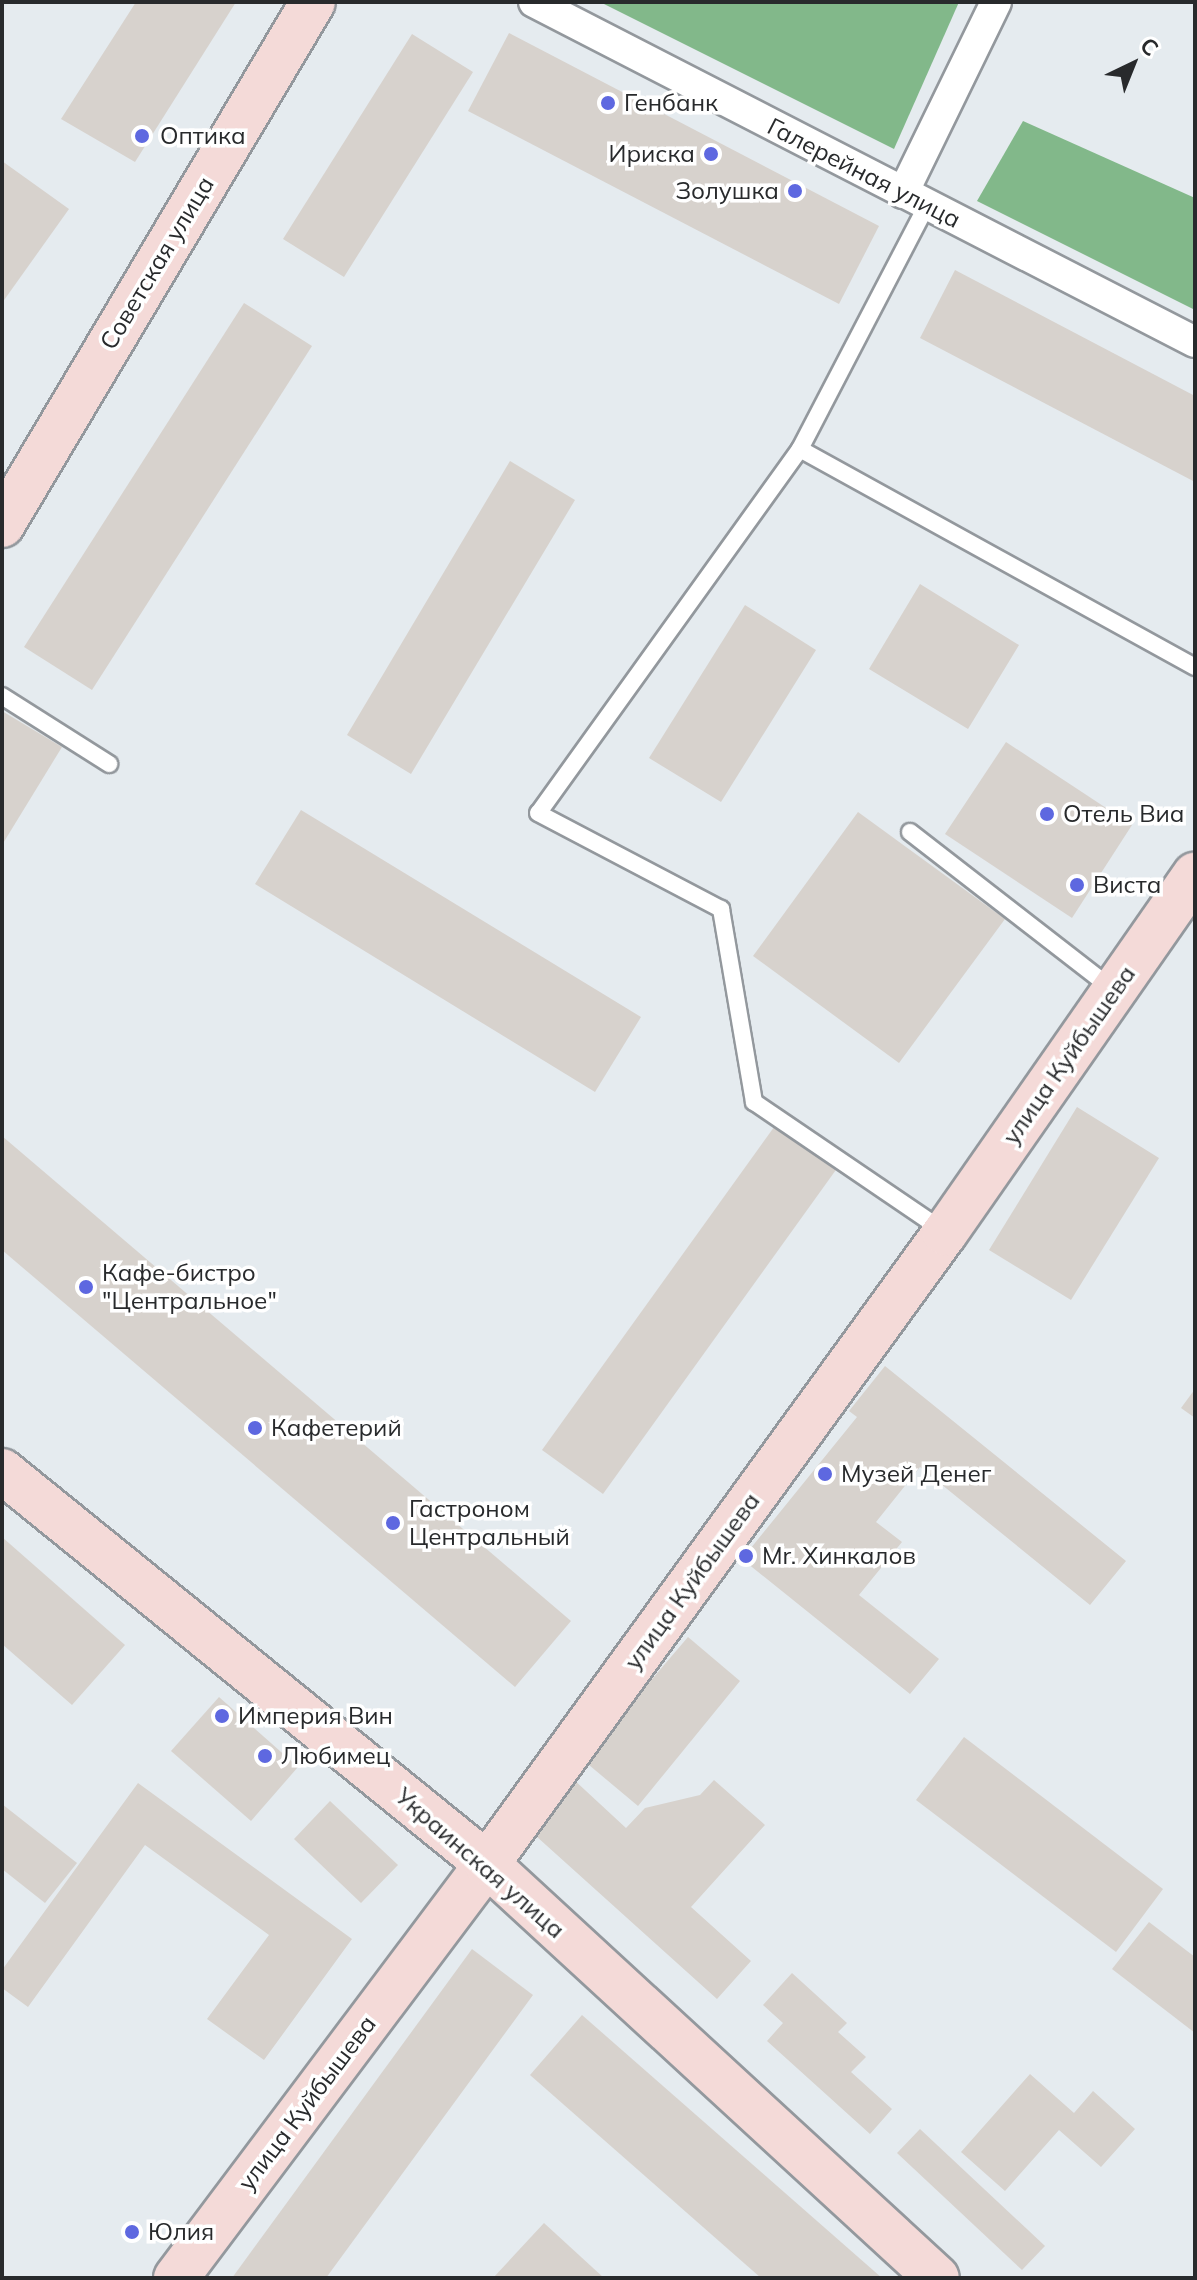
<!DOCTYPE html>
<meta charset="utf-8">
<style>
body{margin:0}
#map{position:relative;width:1197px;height:2280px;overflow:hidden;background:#e5ebef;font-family:Mulish,sans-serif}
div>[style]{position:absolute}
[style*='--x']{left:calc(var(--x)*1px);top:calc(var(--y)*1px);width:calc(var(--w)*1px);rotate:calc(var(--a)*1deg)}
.forest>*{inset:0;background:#82b88a}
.building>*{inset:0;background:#d7d2cd}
.roads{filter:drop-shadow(2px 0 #93989d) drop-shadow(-2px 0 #93989d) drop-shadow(0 2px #93989d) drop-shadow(0 -2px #93989d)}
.lane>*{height:16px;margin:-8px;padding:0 8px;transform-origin:8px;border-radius:8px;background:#fff}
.street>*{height:30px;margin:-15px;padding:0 15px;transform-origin:15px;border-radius:15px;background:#fff}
.secondary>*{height:44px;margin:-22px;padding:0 22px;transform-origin:22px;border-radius:22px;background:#f4dad8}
.dots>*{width:22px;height:22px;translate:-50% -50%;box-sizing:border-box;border:4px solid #fff;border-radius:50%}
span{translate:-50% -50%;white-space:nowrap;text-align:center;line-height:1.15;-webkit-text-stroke:7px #fff;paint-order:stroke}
.poi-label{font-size:24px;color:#282a2c}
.left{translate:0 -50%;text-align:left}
.right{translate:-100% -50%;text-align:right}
.street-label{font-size:24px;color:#282a2c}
.frame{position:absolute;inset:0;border:4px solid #282a2c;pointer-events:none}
.north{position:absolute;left:1093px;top:24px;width:80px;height:80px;-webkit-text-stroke:6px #fff;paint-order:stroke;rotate:43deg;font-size:22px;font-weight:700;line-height:32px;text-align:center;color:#282a2c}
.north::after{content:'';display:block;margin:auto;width:28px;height:36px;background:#282a2c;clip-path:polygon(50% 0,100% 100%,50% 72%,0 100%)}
</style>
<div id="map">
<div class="forest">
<i style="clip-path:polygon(600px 2px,959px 2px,894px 149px)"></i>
<i style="clip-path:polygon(1023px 121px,1195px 198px,1195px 310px,977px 201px)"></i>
</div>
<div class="building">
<i style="clip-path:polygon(136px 2px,236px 2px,135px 162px,61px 119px)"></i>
<i style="clip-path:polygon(509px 33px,879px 226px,839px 304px,468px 111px)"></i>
<i style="clip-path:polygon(412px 34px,473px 72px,344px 277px,283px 239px)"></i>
<i style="clip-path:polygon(2px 161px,69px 209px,2px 303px)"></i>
<i style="clip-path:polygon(955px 270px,1195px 396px,1195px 482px,920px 338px)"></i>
<i style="clip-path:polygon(244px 303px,312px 346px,92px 690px,24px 647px)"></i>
<i style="clip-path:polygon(510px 461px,575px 500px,411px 774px,347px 735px)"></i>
<i style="clip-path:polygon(920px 584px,1019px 645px,968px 729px,869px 669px)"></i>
<i style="clip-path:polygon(745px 605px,816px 650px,721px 802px,649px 758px)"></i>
<i style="clip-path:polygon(2px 711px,62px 747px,2px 845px)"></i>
<i style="clip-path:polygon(1006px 742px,1132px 825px,1072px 918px,945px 834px)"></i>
<i style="clip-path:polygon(301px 810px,641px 1017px,595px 1092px,255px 884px)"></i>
<i style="clip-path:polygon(858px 812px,1005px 919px,899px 1063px,753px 956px)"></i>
<i style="clip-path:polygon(1077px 1107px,1159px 1158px,1071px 1300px,989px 1250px)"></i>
<i style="clip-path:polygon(777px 1123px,838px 1167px,603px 1494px,542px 1450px)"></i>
<i style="clip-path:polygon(2px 1136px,571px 1621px,515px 1687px,2px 1250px)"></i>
<i style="clip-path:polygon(885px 1366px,1126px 1561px,1090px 1605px,920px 1467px,876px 1522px,902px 1542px,859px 1595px,939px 1659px,910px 1694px,742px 1559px,857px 1417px,849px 1411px)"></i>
<i style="clip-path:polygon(1195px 1389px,1195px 1418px,1181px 1408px)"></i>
<i style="clip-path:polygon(2px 1537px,125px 1645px,72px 1705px,2px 1644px)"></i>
<i style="clip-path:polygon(688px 1637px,740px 1681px,638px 1806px,583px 1760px)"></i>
<i style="clip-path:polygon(219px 1697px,298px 1767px,251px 1821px,171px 1751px)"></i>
<i style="clip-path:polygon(964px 1737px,1163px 1889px,1116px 1952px,916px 1800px)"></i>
<i style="clip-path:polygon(572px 1778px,626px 1828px,645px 1808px,700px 1795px,714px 1780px,765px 1825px,691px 1907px,751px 1961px,717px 1999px,526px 1827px)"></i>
<i style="clip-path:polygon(138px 1783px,352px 1939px,264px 2060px,207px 2019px,269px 1935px,145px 1845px,28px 2007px,2px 1988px,2px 1970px)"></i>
<i style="clip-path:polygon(330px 1801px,398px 1865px,361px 1903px,294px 1839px)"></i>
<i style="clip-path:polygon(2px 1804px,77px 1863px,45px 1903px,2px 1869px)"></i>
<i style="clip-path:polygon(1149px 1922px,1195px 1957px,1195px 2033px,1112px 1969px)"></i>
<i style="clip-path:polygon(472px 1949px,533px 1995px,326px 2278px,232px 2278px)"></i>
<i style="clip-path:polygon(792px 1973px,847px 2023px,838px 2032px,866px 2057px,851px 2072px,892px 2109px,870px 2134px,767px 2041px,783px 2023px,763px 2005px)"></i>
<i style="clip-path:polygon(582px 2015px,882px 2278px,761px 2278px,530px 2075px)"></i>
<i style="clip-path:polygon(1030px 2074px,1074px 2113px,1093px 2091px,1135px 2129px,1101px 2167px,1059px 2130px,1005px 2191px,961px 2152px)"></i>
<i style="clip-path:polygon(920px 2129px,1045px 2246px,1022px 2270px,897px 2153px)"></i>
<i style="clip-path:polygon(544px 2223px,604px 2278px,493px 2278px)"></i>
</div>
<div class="roads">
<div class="lane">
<i style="--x:927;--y:205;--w:275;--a:117.5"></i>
<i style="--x:800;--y:449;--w:451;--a:28.9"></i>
<i style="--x:800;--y:449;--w:448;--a:125.7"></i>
<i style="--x:538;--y:813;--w:207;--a:27.7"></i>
<i style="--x:721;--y:909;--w:196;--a:80.3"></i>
<i style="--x:754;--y:1102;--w:231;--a:34.2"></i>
<i style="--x:2;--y:696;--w:127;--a:32.4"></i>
<i style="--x:910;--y:832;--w:258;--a:37.8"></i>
</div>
<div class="street">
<i style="--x:534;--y:2;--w:743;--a:27.22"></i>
<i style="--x:903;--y:193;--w:212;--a:-64"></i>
</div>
<div class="secondary">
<i style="--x:2;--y:525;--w:608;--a:-59.26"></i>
<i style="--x:2;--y:1471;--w:624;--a:39.02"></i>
<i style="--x:487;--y:1864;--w:611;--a:42.61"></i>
<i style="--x:176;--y:2278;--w:518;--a:-53.09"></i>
<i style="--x:487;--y:1864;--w:780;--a:-54.03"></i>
<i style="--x:945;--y:1233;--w:437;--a:-55.1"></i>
</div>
</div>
<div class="dots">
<i style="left:608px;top:103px;background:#5e68e0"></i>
<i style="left:142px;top:136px;background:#5e68e0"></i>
<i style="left:711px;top:154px;background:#5e68e0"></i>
<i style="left:795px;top:191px;background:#5e68e0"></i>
<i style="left:1047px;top:814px;background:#5e68e0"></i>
<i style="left:1077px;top:885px;background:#5e68e0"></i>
<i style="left:86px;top:1287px;background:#5e68e0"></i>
<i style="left:255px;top:1428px;background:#5e68e0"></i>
<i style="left:825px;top:1474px;background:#5e68e0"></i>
<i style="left:393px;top:1523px;background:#5e68e0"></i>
<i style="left:746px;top:1556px;background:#5e68e0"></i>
<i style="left:222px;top:1716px;background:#5e68e0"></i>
<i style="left:265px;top:1756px;background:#5e68e0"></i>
<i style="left:132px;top:2232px;background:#5e68e0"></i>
</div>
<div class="poi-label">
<span class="left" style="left:624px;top:103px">Генбанк</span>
<span class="left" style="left:160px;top:136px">Оптика</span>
<span class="right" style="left:695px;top:154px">Ириска</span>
<span class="right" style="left:779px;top:191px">Золушка</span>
<span class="left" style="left:1063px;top:814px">Отель Виа</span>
<span class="left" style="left:1093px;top:885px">Виста</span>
<span class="left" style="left:102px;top:1287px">Кафе‐бистро<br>"Центральное"</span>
<span class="left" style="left:271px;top:1428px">Кафетерий</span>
<span class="left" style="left:841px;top:1474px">Музей Денег</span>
<span class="left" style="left:409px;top:1523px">Гастроном<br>Центральный</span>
<span class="left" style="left:762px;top:1556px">Mr. Хинкалов</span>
<span class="left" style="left:238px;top:1716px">Империя Вин</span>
<span class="left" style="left:281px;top:1756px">Любимец</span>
<span class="left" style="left:148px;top:2232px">Юлия</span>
</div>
<div class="street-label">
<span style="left:864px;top:173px;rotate:27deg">Галерейная улица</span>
<span style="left:157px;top:263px;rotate:-59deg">Советская улица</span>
<span style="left:1069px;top:1055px;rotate:-55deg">улица Куйбышева</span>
<span style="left:692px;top:1581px;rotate:-54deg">улица Куйбышева</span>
<span style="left:480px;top:1863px;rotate:41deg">Украинская улица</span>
<span style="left:307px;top:2103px;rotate:-53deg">улица Куйбышева</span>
</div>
<div class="frame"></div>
<div class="north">С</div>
</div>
